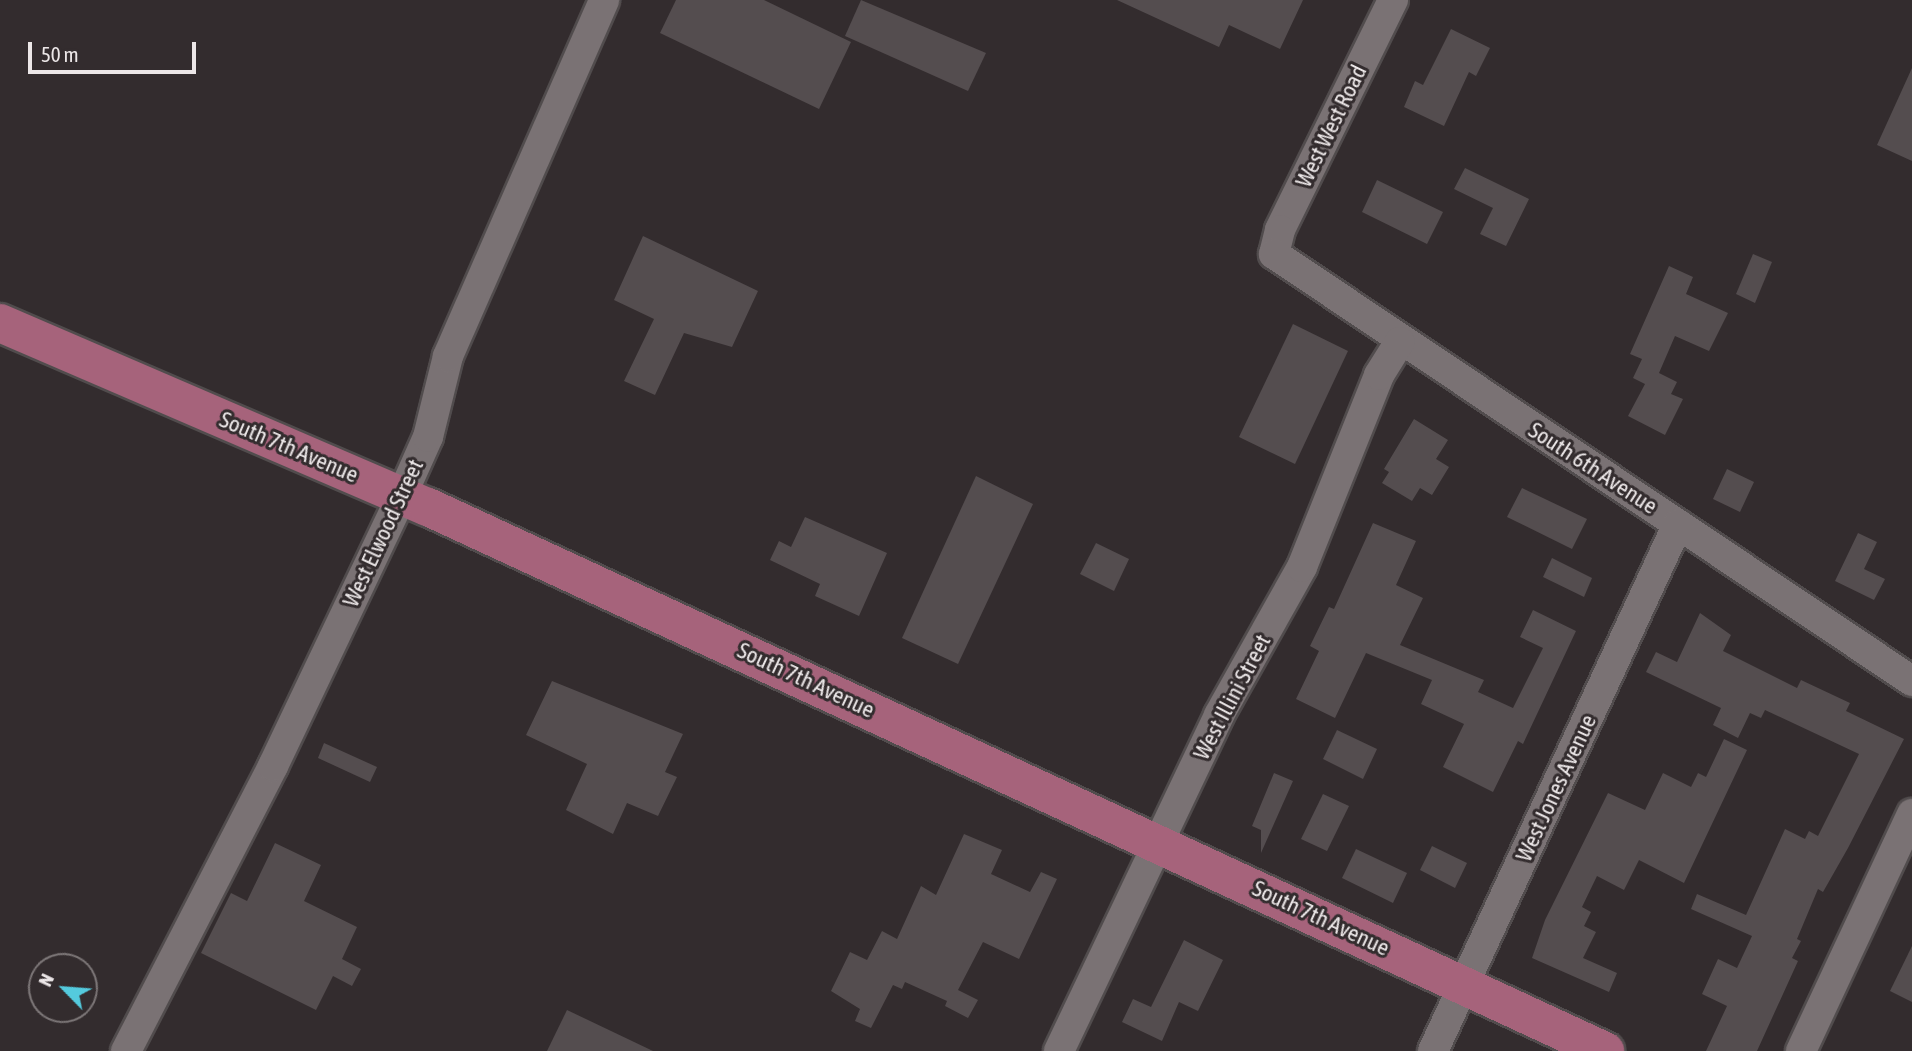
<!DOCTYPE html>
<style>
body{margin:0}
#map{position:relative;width:1912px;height:1051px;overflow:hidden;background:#332c2e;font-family:"Asap Condensed",sans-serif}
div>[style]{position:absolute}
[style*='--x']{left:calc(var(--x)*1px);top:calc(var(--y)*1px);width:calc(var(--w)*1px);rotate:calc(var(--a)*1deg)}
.building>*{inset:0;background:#544d4f}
.roads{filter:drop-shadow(2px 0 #514c4d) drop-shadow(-2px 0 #514c4d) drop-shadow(0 2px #514c4d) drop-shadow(0 -2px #514c4d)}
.minor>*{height:30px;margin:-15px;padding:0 15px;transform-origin:15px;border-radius:15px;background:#7a7274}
.major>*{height:38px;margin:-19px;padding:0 19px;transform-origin:19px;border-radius:19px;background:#a6637b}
span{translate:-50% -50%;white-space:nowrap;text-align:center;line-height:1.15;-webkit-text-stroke:6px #332c2e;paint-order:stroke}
.street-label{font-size:23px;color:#ece7e8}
.north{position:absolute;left:28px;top:953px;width:70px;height:70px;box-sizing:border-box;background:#332c2e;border:2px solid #7d7778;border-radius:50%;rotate:295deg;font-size:19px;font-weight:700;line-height:28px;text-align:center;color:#ece7e8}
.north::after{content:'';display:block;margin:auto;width:24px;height:32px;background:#54cadd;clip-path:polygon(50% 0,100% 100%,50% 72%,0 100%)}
.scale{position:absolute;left:28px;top:42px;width:168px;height:32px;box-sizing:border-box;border:4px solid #ece7e8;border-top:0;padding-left:9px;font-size:21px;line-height:24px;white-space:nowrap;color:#ece7e8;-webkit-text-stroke:5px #332c2e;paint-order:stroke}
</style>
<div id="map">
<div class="building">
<i style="clip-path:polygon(676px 0,764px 0,851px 42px,819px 109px,660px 33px)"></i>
<i style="clip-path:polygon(861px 0,986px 53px,968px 91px,845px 36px)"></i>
<i style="clip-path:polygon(1117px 0,1303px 0,1280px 49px,1229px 25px,1219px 47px)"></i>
<i style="clip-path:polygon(1451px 29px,1490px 48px,1476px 76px,1469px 72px,1444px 126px,1404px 107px,1415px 81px,1423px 85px)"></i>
<i style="clip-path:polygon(1912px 68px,1912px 161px,1877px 145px)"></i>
<i style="clip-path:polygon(1465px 168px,1529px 199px,1506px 246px,1480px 234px,1493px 208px,1454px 189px)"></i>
<i style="clip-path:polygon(1377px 180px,1443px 212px,1427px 244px,1362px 212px)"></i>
<i style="clip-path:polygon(643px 236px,758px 291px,732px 347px,684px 333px,655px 395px,624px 381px,654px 319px,614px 300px)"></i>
<i style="clip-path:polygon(1753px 254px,1772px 262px,1755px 303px,1736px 294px)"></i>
<i style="clip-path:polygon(1669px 266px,1693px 277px,1686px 294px,1728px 313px,1709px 351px,1675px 336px,1659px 373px,1677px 382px,1671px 394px,1683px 399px,1665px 435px,1628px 416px,1645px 384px,1633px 378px,1642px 359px,1630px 354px)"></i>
<i style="clip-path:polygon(1293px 324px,1348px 351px,1295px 464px,1239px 437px)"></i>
<i style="clip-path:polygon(1414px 419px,1448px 440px,1436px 459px,1449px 467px,1432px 495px,1420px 488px,1412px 501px,1382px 483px,1389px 472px,1384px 469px)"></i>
<i style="clip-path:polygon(1727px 469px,1754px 482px,1740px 512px,1713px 499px)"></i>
<i style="clip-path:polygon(976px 476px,1033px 504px,958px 664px,902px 638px)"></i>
<i style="clip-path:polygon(1522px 488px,1587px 519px,1572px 549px,1507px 517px)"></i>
<i style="clip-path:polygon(805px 517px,887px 553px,859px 616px,815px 596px,820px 584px,770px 560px,779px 541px,791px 547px)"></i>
<i style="clip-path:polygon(1373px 523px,1416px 541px,1396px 585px,1423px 598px,1400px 645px,1484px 680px,1478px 692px,1513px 708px,1543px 648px,1520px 637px,1533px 610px,1576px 631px,1523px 744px,1518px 741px,1493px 792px,1443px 767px,1464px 724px,1421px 704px,1432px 680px,1366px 653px,1335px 718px,1296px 699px,1319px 651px,1310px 646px,1329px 607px,1334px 609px)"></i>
<i style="clip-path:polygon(1858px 533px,1877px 542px,1864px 569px,1885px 579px,1874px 600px,1835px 581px)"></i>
<i style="clip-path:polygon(1096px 543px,1129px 559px,1114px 591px,1080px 574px)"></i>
<i style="clip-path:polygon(1552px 558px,1592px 578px,1584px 597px,1543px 577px)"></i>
<i style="clip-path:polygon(1700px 613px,1731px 635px,1723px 651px,1797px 688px,1801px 680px,1850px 703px,1846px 711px,1904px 739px,1848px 848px,1823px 892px,1818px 889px,1797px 939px,1801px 941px,1792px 958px,1798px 961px,1757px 1051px,1706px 1051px,1727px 1006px,1702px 994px,1718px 959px,1737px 968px,1752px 936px,1691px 909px,1697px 894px,1746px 915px,1785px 829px,1805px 839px,1809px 831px,1818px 836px,1859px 754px,1765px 710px,1761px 718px,1750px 713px,1738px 738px,1713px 725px,1721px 708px,1646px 672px,1656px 652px,1677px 662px)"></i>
<i style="clip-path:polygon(552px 681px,683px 734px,665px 772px,677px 777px,658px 816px,627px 803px,613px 834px,566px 810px,587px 764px,526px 735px)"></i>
<i style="clip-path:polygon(1337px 730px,1377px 749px,1363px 779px,1323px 759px)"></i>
<i style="clip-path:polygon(1724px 739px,1747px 750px,1684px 883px,1639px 860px,1624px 890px,1597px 876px,1582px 907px,1591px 912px,1584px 926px,1596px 932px,1583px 958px,1617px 973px,1609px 992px,1532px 958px,1545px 920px,1608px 793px,1645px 810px,1663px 773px,1691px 787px,1698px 773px,1706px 777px)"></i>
<i style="clip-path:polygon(324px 743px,377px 767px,370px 782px,318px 758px)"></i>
<i style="clip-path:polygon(1274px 773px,1293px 781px,1261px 853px,1261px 830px,1252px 826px)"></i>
<i style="clip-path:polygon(1323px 794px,1349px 806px,1327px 851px,1301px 839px)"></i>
<i style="clip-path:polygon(964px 834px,1002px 850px,991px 874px,1030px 892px,1041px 872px,1057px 879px,1019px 959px,983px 942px,958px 990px,978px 1000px,968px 1018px,945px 1006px,947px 1001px,905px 982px,902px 989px,893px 985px,871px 1028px,855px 1021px,860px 1009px,831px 991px,850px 952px,867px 960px,882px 931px,897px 939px,921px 886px,936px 895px)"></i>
<i style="clip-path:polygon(275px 843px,321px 865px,304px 901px,357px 927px,342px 959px,361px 969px,352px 986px,333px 976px,316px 1010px,201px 953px,231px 893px,247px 901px)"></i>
<i style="clip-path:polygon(1432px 846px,1467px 863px,1455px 888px,1420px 870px)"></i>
<i style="clip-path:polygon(1356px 849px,1407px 873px,1393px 903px,1342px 878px)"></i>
<i style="clip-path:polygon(1184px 940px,1223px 960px,1198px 1011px,1179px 1002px,1162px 1041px,1122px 1022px,1133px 999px,1151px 1007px)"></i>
<i style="clip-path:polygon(1912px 946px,1912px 1002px,1890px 991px)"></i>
<i style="clip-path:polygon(567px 1010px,653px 1051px,547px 1051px)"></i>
</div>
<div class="roads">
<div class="minor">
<i style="--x:1393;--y:0;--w:256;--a:116.2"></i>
<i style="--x:1280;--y:230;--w:25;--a:104"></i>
<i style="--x:1274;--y:254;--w:768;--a:33.79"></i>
<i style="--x:126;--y:1051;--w:321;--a:-62.7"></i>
<i style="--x:273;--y:766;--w:300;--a:-64.5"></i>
<i style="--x:402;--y:495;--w:64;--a:-65.9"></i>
<i style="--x:428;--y:437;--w:83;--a:-76.1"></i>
<i style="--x:448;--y:356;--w:389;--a:-66.3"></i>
<i style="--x:1059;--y:1051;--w:372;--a:-64.5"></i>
<i style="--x:1219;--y:715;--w:170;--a:-60.7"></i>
<i style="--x:1302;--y:567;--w:207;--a:-68.1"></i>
<i style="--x:1379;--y:375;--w:39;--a:-58"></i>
<i style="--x:1433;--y:1051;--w:581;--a:-65.07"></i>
<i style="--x:1801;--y:1051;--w:262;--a:-64.9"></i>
</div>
<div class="major">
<i style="--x:0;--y:323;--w:466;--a:23.3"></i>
<i style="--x:428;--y:507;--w:1297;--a:24.81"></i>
</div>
</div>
<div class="street-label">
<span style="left:1331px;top:126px;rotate:-64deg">West West Road</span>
<span style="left:289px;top:447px;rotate:23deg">South 7th Avenue</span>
<span style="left:1593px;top:468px;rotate:33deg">South 6th Avenue</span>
<span style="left:383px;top:533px;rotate:-65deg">West Elwood Street</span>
<span style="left:806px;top:680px;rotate:25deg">South 7th Avenue</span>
<span style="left:1232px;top:697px;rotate:-62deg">West Illini Street</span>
<span style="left:1556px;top:788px;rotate:-65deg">West Jones Avenue</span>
<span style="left:1321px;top:918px;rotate:25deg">South 7th Avenue</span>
</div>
<div class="north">N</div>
<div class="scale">50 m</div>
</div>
